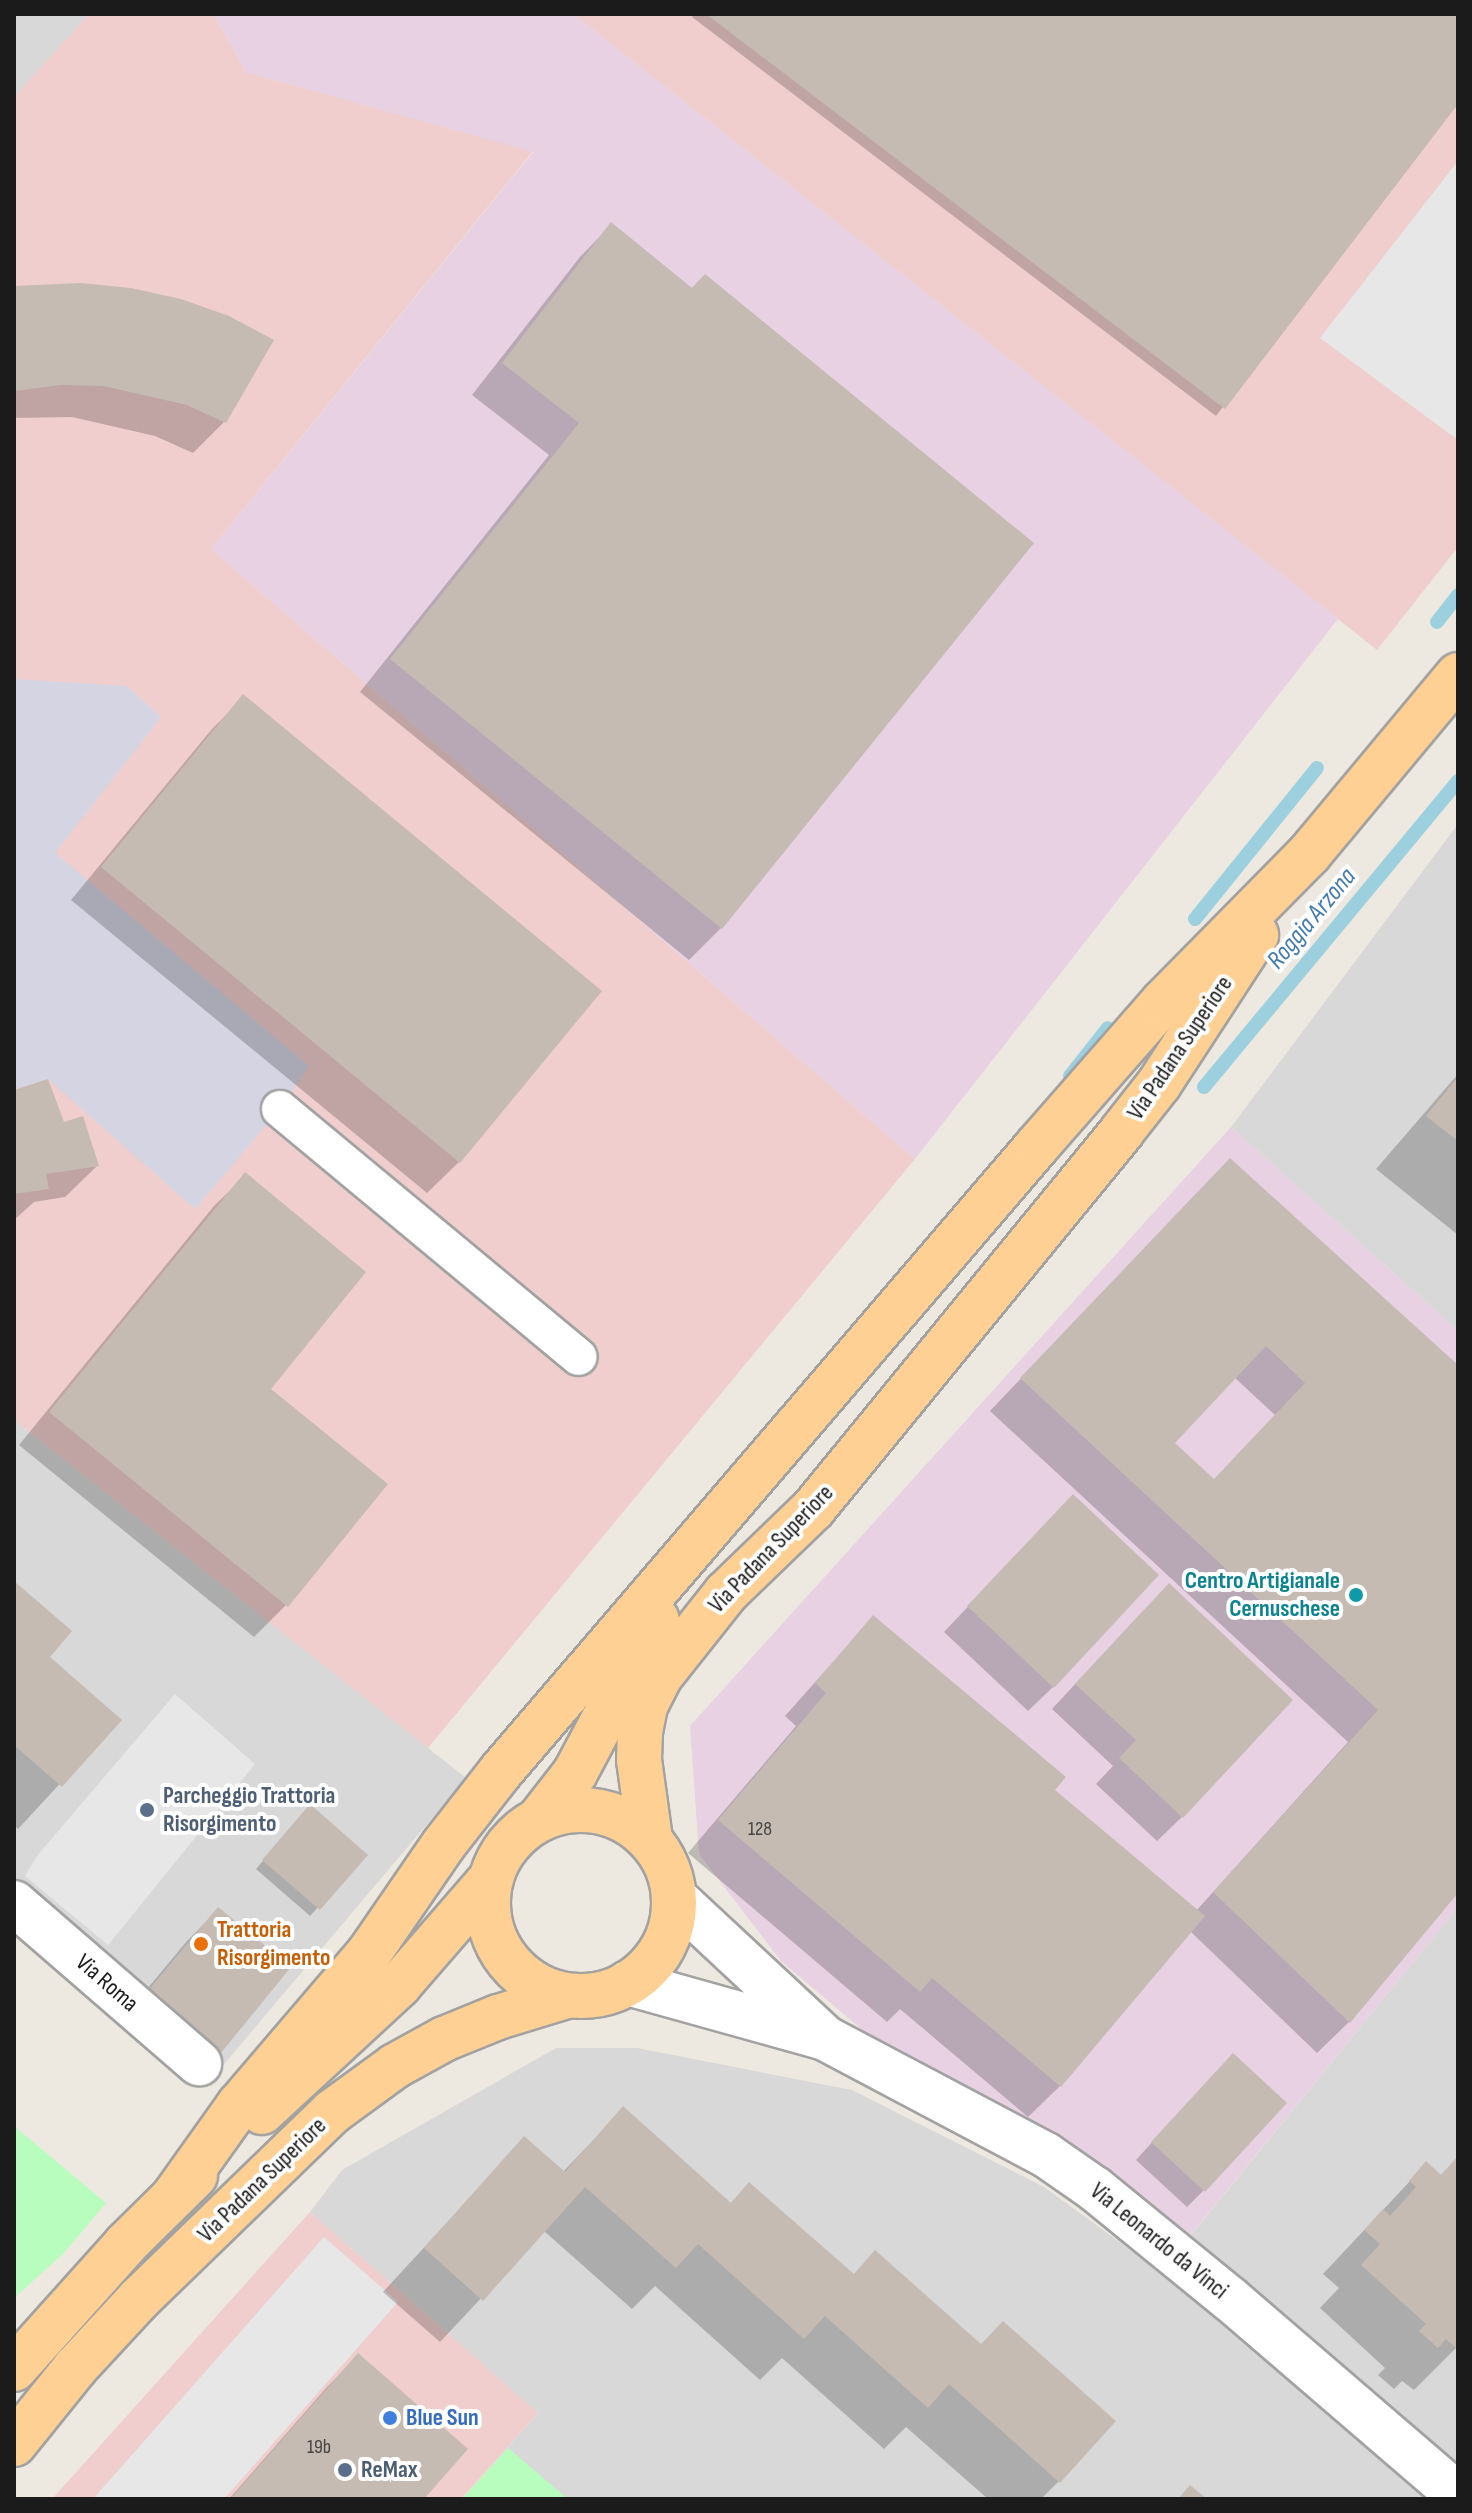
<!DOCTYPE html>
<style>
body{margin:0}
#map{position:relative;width:1472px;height:2513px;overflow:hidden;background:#eee9e0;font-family:"Sofia Sans Condensed",sans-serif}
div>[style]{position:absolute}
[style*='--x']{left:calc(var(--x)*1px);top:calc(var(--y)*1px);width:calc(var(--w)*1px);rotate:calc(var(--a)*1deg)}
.residential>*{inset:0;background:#d9d8d8}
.commercial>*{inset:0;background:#f0cecd}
.industrial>*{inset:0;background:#e7d1e3}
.park>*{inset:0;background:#b8fdbd}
.parking>*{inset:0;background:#e7e7e7}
.plaza>*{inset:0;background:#d4d4e3}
.shadow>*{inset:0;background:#0003}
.stream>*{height:14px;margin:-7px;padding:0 7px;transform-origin:7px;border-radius:7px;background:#9cd0df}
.building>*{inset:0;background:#c5bbb3}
.roads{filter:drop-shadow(2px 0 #a2a2a2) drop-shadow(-2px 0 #a2a2a2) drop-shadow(0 2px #a2a2a2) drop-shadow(0 -2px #a2a2a2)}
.pedestrian>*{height:36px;margin:-18px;padding:0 18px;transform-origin:18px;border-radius:18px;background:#fff}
.minor>*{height:44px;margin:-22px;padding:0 22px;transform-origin:22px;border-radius:22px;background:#fff}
.tertiary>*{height:44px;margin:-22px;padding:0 22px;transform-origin:22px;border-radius:22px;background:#fff}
.primary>*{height:44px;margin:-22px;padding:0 22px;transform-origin:22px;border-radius:22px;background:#ffd093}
.primary>.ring{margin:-22px;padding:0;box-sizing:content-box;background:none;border:44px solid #ffd093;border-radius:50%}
.dots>*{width:22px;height:22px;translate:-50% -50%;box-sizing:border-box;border:4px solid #fff;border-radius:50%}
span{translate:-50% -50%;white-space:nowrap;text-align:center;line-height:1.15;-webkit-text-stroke:8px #fff;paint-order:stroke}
.number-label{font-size:20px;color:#464341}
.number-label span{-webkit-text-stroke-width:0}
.street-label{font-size:24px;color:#1b1b1b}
.culture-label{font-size:24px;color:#0d838f;font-weight:700}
.right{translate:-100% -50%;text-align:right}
.service-label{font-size:24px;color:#4e5e75;font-weight:700}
.left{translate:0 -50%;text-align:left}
.food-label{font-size:24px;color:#c56008;font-weight:700}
.shop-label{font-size:24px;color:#366cbe;font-weight:700}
.water-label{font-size:26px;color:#427ab0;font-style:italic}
.frame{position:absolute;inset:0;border:16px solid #1b1b1b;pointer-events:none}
</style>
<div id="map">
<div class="residential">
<i style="clip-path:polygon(14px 14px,89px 14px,14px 97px)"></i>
<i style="clip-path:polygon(1458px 824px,1458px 1331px,1231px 1127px)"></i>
<i style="clip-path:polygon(14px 1420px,466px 1778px,215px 2075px,14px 1903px)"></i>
<i style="clip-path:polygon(1458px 1907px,1458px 2499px,462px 2499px,538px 2413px,310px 2212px,342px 2170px,556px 2048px,637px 2048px,852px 2090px,1044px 2187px,1161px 2272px)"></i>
</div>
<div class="commercial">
<i style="clip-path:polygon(89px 14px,214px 14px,246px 72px,533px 151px,211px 549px,915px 1159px,428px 1748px,14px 1420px,14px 97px)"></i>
<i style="clip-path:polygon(573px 14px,1458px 14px,1458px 547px,1377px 650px)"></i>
<i style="clip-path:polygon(310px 2212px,538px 2413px,461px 2499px,52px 2499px)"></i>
</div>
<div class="industrial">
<i style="clip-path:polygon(214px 14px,573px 14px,1338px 619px,915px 1159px,211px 549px,533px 152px,246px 72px)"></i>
<i style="clip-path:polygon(1231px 1127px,1458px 1331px,1458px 1907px,1184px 2243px,1075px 2161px,866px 2033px,781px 1961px,699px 1854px,690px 1726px)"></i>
</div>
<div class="park">
<i style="clip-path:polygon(14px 2126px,106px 2203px,63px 2254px,14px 2298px)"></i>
<i style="clip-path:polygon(508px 2448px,568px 2499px,462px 2499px)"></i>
</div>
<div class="parking">
<i style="clip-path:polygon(1458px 161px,1458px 440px,1320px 338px)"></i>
<i style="clip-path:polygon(175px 1694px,255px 1764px,108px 1945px,25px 1876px,37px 1856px)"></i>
<i style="clip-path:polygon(324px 2237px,398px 2302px,224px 2499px,93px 2499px)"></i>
</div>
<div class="plaza">
<i style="clip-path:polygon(14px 679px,127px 686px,161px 717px,55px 853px,309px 1066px,280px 1109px,195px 1209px,48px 1079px,14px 1090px)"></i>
</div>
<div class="shadow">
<i style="clip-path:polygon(694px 14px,1458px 14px,1458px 101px,1216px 416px,692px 17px)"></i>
<i style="clip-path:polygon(611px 225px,721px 928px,689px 960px,360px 692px,549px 455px,472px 395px,580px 257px)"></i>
<i style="clip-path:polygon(14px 288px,224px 422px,193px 453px,155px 436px,72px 417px,14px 418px)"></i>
<i style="clip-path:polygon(244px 697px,459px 1162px,427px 1193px,71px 900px,212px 729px)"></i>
<i style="clip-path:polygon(1458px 1074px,1458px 1235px,1376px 1169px)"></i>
<i style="clip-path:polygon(14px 1091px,63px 1124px,97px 1166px,65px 1197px,34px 1202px,14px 1220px)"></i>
<i style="clip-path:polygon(246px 1175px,268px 1389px,385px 1485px,286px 1605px,254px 1637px,19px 1445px,214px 1206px)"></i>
<i style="clip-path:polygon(evenodd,1198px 1192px,1458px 1368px,1458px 1890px,1349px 2022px,1317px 2053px,1190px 1931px,1060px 2086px,1028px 2117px,900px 2009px,887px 2022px,688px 1853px,796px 1726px,785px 1716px,873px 1617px,1052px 1790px,1196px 1911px,1348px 1742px,990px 1411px,1198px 1192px,1234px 1377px,1275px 1415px,1213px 1481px,1172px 1443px,1234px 1377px)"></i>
<i style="clip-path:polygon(1048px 1522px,1053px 1687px,1028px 1711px,944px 1632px)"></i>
<i style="clip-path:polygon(14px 1583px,47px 1657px,119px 1720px,18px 1829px,14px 1825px)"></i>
<i style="clip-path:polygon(1144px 1610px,1182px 1817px,1157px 1841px,1096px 1784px,1113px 1766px,1052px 1709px)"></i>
<i style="clip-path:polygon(302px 1815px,365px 1855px,310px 1916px,256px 1869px)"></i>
<i style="clip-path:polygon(218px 1910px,220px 2051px,188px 2083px,117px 2025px,187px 1941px)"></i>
<i style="clip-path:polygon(1216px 2072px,1204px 2190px,1187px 2207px,1136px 2160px)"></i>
<i style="clip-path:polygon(623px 2109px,730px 2204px,749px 2185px,1059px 2481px,1041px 2499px,988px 2499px,906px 2427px,884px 2449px,782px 2358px,760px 2380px,655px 2286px,632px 2309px,544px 2231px,440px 2342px,383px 2292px,524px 2139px,562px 2173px)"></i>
<i style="clip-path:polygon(1458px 2158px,1458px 2346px,1414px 2390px,1402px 2381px,1394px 2389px,1378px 2375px,1385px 2368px,1320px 2308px,1339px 2288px,1323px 2274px,1426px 2164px,1440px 2176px)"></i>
<i style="clip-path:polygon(358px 2356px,421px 2499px,229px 2499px,327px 2387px)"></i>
</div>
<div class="stream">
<i style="--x:1437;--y:622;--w:34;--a:-52"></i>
<i style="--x:1195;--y:919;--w:194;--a:-51.1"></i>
<i style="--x:1070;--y:1076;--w:61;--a:-51.6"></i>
<i style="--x:1204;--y:1087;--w:398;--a:-50.3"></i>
</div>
<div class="building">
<i style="clip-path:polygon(706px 14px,1458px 14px,1458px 104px,1225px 409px)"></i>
<i style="clip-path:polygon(611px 222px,692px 288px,705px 274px,1034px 543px,722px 929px,390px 659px,579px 423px,502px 363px)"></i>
<i style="clip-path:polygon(81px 283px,131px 288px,181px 299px,229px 316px,274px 340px,226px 423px,187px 405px,104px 386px,61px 385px,14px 391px,14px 286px)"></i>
<i style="clip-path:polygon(243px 694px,602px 991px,460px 1163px,101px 867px)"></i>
<i style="clip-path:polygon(1458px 1077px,1458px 1141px,1426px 1116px)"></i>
<i style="clip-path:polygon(48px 1079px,64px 1122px,83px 1116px,99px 1166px,46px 1174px,49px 1189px,14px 1194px,14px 1090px)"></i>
<i style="clip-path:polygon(evenodd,1230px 1158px,1458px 1365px,1458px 1893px,1350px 2023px,1213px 1892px,1378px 1710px,1020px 1378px,1230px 1158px,1266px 1346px,1305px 1383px,1214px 1479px,1175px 1443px,1266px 1346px)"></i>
<i style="clip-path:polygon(245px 1172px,366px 1272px,271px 1389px,388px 1484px,288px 1607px,49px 1412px)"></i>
<i style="clip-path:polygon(1073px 1494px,1159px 1575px,1054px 1688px,967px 1606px)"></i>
<i style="clip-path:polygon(14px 1581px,72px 1631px,50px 1657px,122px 1720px,62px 1787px,14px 1745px)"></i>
<i style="clip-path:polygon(1169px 1583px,1293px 1700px,1183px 1818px,1119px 1758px,1136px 1740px,1075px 1684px)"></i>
<i style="clip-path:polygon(873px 1615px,1066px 1777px,1055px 1790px,1205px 1916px,1061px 2087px,932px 1978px,920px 1992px,718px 1820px,826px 1693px,815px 1683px)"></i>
<i style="clip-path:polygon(310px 1804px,368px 1855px,320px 1910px,262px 1860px)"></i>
<i style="clip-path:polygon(218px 1907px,291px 1967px,221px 2053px,147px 1992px)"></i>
<i style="clip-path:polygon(1233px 2053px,1287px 2103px,1205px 2192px,1151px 2142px)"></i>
<i style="clip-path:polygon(623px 2106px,731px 2203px,749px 2182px,854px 2274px,875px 2250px,981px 2344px,1003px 2321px,1116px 2421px,1060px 2483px,949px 2384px,928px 2408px,825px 2316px,804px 2339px,698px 2244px,676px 2268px,585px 2187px,483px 2301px,424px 2248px,524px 2136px,565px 2172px)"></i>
<i style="clip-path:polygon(1458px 2156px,1458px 2350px,1446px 2339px,1438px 2348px,1419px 2331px,1426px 2324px,1361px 2265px,1380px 2244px,1364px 2230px,1383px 2209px,1390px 2216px,1416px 2187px,1409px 2181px,1426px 2161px,1441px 2175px)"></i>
<i style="clip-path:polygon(358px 2353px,468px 2449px,424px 2499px,230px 2499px)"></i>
<i style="clip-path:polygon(1190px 2485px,1207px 2499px,1178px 2499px)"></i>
</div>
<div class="roads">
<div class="pedestrian">
<i style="--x:280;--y:1109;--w:388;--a:39.7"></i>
</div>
<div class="minor">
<i style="--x:14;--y:1903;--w:245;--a:40.9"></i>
</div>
<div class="tertiary">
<i style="--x:675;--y:1898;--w:200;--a:43"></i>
<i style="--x:628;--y:1983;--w:205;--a:15.6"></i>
<i style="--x:825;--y:2038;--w:250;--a:27.9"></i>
<i style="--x:1046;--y:2155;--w:60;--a:34.8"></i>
<i style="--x:1095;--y:2189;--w:174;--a:39.2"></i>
<i style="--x:1230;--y:2299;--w:301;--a:40.7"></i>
</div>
<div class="primary">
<i class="ring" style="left:488px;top:1810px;width:142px;height:142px"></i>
<i style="--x:540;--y:1818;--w:57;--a:-52.1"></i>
<i style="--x:575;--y:1773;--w:174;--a:-62"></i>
<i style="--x:650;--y:1839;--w:80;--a:-97.9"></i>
<i style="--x:639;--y:1760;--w:28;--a:-88"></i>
<i style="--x:640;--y:1732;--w:26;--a:-79"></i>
<i style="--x:645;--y:1706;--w:35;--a:-63"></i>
<i style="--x:661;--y:1675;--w:105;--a:-51.6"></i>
<i style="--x:726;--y:1593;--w:121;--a:-44"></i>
<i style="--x:813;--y:1509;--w:488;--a:-50.7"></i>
<i style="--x:1122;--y:1131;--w:60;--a:-51.8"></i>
<i style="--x:1159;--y:1084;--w:178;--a:-56.9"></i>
<i style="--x:262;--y:2112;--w:187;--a:-42.8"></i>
<i style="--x:399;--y:1985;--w:139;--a:-49.1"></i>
<i style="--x:174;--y:2196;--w:112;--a:-54.5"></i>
<i style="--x:239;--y:2105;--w:200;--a:-49.5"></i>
<i style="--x:369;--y:1953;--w:132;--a:-55.5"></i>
<i style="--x:444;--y:1844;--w:93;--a:-52"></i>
<i style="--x:501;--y:1771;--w:823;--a:-49.38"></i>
<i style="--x:1037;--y:1146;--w:191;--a:-48.8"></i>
<i style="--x:1163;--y:1002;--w:208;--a:-45.4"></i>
<i style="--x:1309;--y:854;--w:233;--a:-50.2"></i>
<i style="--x:14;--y:2369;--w:168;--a:-48.1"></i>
<i style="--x:126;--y:2244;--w:97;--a:-44.6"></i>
<i style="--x:14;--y:2444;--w:99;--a:-51.2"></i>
<i style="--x:76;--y:2367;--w:93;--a:-47.2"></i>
<i style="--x:139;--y:2299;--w:269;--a:-44.1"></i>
<i style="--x:332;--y:2112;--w:78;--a:-36.1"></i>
<i style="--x:395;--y:2066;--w:56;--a:-28.9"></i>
<i style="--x:444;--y:2039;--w:58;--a:-22.2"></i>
<i style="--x:498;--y:2017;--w:72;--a:-16.9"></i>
</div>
</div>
<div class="dots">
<i style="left:1356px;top:1595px;background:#0f9aa8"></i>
<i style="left:147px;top:1810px;background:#5c6f8a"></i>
<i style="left:201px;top:1944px;background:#e8710a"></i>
<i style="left:390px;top:2418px;background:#3f7fe0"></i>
<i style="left:345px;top:2470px;background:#5c6f8a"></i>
</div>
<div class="number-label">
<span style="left:760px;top:1829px">128</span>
<span style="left:319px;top:2447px">19b</span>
</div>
<div class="street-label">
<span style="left:1180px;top:1048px;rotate:-56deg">Via Padana Superiore</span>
<span style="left:771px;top:1549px;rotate:-46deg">Via Padana Superiore</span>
<span style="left:107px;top:1983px;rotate:41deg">Via Roma</span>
<span style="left:262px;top:2180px;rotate:-44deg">Via Padana Superiore</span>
<span style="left:1159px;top:2241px;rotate:39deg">Via Leonardo da Vinci</span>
</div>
<div class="culture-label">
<span class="right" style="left:1340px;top:1595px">Centro Artigianale<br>Cernuschese</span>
</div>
<div class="service-label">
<span class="left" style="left:163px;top:1810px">Parcheggio Trattoria<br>Risorgimento</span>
<span class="left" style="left:361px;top:2470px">ReMax</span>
</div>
<div class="food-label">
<span class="left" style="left:217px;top:1944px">Trattoria<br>Risorgimento</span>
</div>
<div class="shop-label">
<span class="left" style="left:406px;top:2418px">Blue Sun</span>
</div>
<div class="water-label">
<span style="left:1312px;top:919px;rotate:-50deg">Roggia Arzona</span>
</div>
<div class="frame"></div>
</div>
